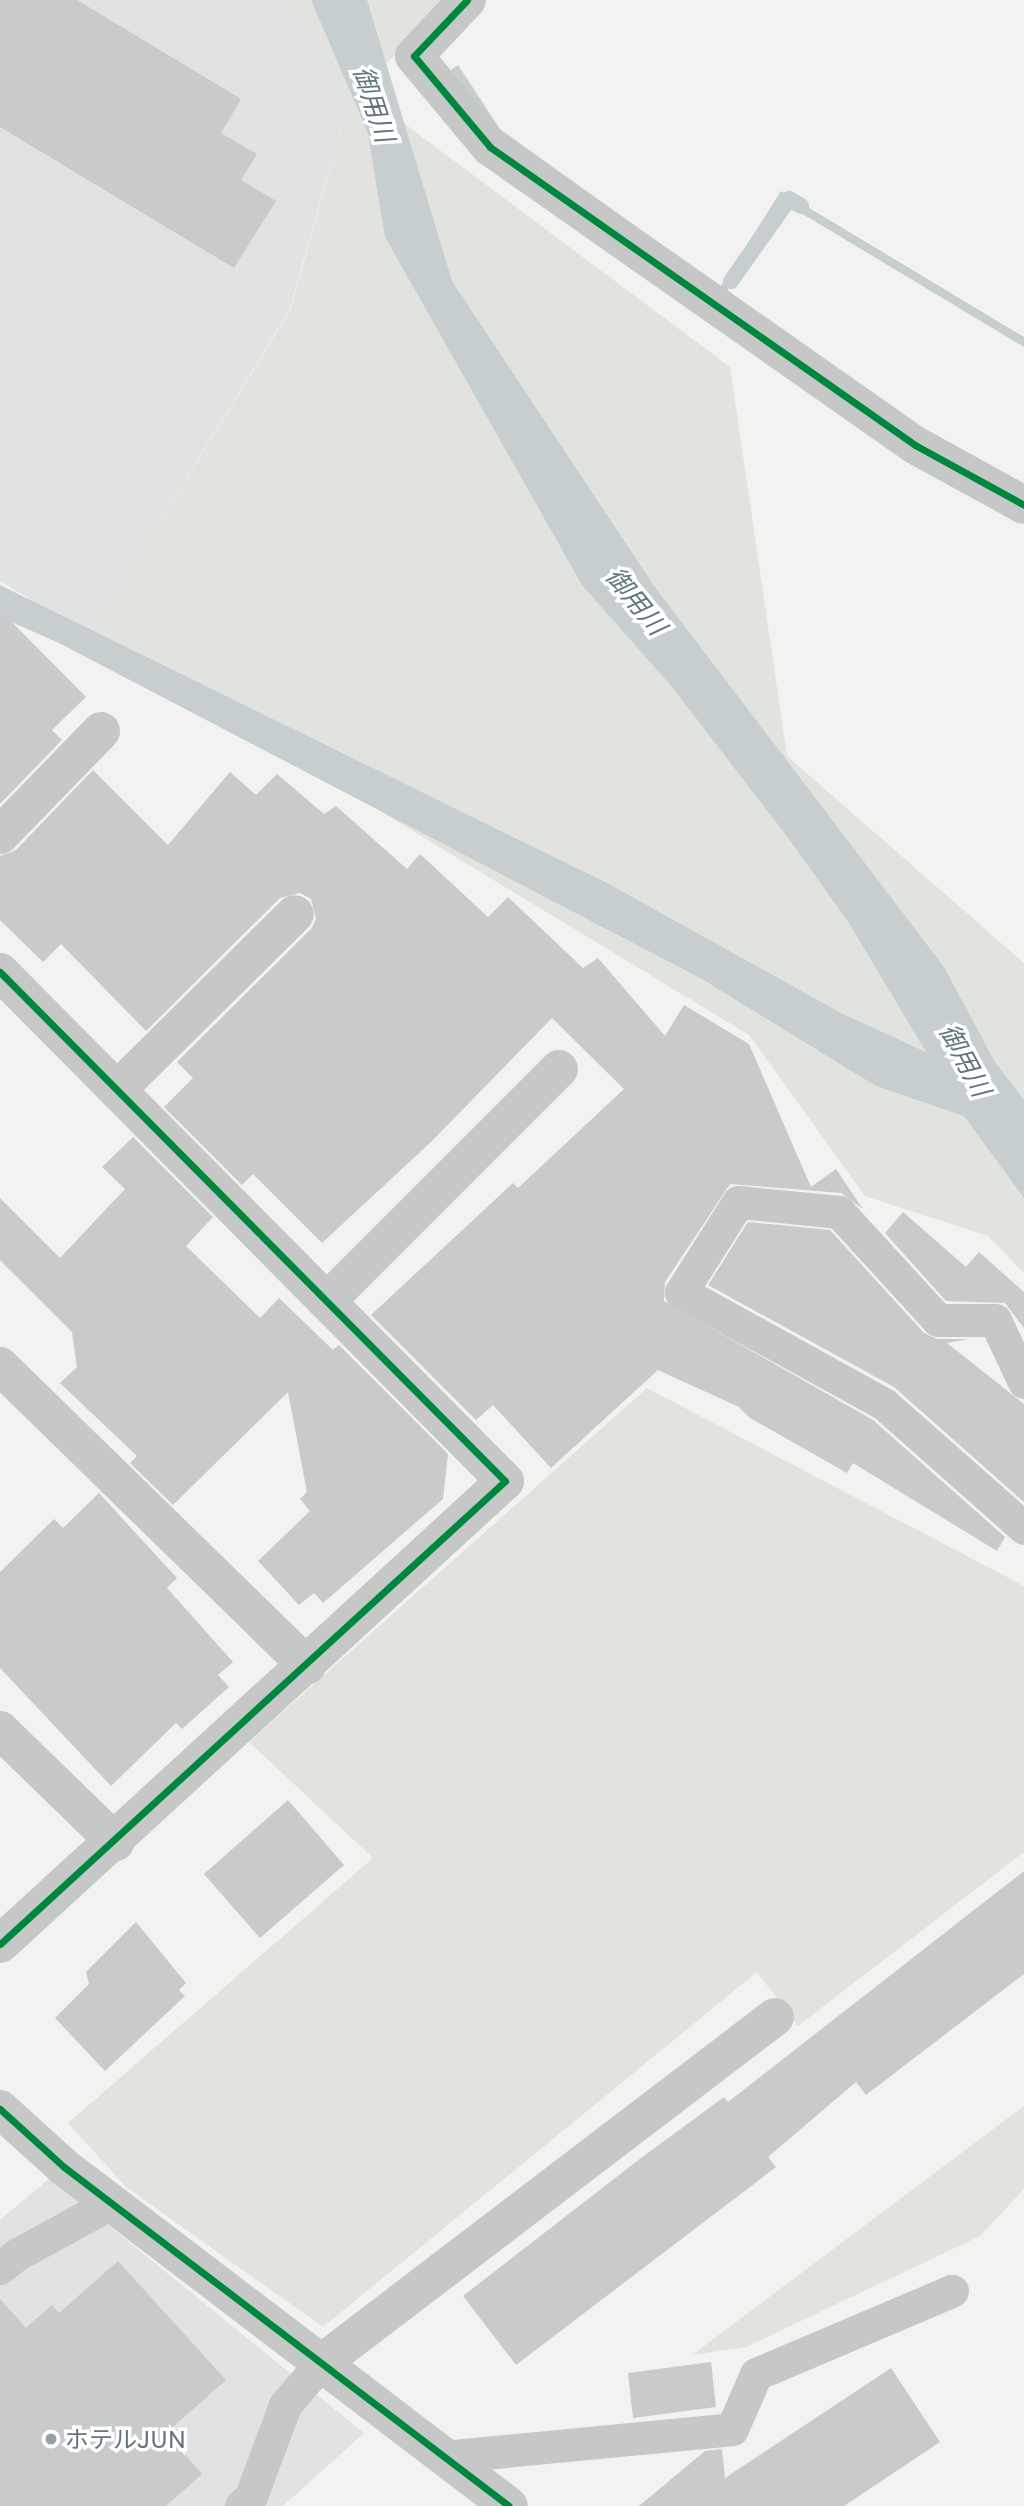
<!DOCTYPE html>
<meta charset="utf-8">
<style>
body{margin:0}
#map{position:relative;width:1024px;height:2506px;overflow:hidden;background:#f2f2f1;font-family:"Golos Text","Noto Sans JP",sans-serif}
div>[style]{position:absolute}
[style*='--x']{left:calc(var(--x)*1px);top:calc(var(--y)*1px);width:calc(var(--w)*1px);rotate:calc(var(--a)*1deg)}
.built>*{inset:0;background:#e1e2e2}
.green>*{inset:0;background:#e1e4de}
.water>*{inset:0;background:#c6cecf}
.stream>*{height:16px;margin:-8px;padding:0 8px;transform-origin:8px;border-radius:8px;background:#c6cecf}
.building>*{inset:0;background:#c9caca}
.service>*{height:33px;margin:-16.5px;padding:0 16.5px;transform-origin:16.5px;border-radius:16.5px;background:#c6c8c8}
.minor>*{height:38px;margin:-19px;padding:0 19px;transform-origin:19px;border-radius:19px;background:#c6c8c8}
.cycleway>*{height:7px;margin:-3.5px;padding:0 3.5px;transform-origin:3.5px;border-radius:3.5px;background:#00873e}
.dots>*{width:19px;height:19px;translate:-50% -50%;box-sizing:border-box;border:4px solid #fff;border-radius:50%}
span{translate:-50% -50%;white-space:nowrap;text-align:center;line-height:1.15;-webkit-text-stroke:7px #fff;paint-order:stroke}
.poi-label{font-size:24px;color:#65757e}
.left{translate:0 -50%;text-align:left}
.water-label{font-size:26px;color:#61777b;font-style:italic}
</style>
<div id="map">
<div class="built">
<i style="clip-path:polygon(0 0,288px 0,353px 86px,289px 311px,90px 635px,0 581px)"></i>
<i style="clip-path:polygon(50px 2178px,364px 2433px,283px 2506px,0 2506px,0 2220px)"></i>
</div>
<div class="green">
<i style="clip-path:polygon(288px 0,447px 0,387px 63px,354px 86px,730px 367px,787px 756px,1024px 963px,1024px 1273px,988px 1236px,865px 1196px,749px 1035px,90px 635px,290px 311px,353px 86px)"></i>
<i style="clip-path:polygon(647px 1388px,1024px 1586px,1024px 1852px,798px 2026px,757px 1972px,323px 2327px,126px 2187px,68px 2123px,373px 1858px,249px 1742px)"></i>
<i style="clip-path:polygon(1024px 2106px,1024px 2189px,980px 2236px,746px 2347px,692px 2355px)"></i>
</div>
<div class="water">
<i style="clip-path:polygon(311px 0,367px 0,452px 281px,654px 586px,944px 967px,995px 1062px,1024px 1100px,1024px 1198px,964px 1116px,876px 1086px,702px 979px,59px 643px,0 617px,0 585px,607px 883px,841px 1013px,926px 1052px,849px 923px,789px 839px,672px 687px,582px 585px,385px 237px,368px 133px)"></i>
<i style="clip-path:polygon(458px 65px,500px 129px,720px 287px,781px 191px,1024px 337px,1024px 347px,781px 201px,723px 298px,496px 142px,451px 70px)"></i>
</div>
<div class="stream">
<i style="--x:731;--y:281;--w:100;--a:-54.7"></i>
<i style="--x:789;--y:199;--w:14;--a:30"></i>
</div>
<div class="building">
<i style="clip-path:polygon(0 0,77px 0,241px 99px,221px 133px,257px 154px,241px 180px,276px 201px,234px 268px,0 127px)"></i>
<i style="clip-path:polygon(0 610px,86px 697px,52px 730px,62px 740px,0 804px)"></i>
<i style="clip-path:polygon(93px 770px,168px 845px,230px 772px,256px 795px,277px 774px,324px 814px,336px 806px,407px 869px,420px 854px,488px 917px,508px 897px,583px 968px,598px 958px,665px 1036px,684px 1005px,749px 1044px,811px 1187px,836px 1169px,863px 1209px,841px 1193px,730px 1184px,665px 1282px,664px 1301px,873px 1420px,1005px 1537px,997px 1551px,853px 1463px,847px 1473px,750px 1418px,739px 1407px,658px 1370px,551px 1468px,493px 1405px,476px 1420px,371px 1315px,513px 1183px,518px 1188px,624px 1089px,552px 1018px,432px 1141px,322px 1243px,253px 1174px,242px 1185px,164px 1107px,193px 1078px,177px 1062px,311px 929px,316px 919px,311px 899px,300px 893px,280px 898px,146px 1031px,61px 944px,43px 962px,0 920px,0 856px,16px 850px)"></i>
<i style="clip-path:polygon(133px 1137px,213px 1217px,186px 1246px,260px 1318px,279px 1298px,333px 1350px,339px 1345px,448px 1454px,443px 1499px,323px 1603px,314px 1593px,299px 1605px,258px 1561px,310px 1511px,300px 1499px,307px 1492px,288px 1392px,173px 1505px,130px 1463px,137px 1456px,60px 1383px,77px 1367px,72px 1332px,0 1260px,0 1198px,60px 1258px,125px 1189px,102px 1167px)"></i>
<i style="clip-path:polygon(903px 1212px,966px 1267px,979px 1252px,1024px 1292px,1024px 1328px,1005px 1303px,946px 1301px,885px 1233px)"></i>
<i style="clip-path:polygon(748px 1222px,830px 1230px,924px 1333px,937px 1339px,968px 1339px,947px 1343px,1024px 1404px,1024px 1502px,894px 1387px,708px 1285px)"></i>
<i style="clip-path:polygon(99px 1493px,177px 1578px,167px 1588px,233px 1662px,218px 1675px,229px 1687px,182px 1729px,176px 1723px,111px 1786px,0 1668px,0 1572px,54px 1519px,63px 1528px)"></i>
<i style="clip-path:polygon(288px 1800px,344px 1865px,260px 1938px,204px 1874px)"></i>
<i style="clip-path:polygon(1024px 1871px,1024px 1974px,866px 2095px,856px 2082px,768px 2157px,776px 2167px,516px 2365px,463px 2296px,641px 2158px,724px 2097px,728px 2102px)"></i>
<i style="clip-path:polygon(136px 1922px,186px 1983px,179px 1990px,185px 1996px,105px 2071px,55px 2018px,89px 1984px,86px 1972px)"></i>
<i style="clip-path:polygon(118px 2261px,226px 2380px,166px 2433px,202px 2474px,166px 2506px,0 2506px,0 2299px,26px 2328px,52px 2305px,59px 2313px)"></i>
<i style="clip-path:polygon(711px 2362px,716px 2407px,633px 2418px,628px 2373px)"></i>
<i style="clip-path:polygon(891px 2368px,940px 2442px,844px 2506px,639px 2506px,705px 2451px,722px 2449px,725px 2478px)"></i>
</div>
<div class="service">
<i style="--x:1024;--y:1382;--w:68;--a:-115.1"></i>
<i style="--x:995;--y:1320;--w:57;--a:180"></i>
<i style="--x:938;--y:1320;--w:147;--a:-132.5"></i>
<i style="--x:839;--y:1212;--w:101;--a:-174.3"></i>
<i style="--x:738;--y:1202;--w:107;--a:122.3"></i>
<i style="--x:681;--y:1292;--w:232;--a:28.9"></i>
<i style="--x:884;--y:1404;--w:187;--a:41.5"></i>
<i style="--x:0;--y:2268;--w:21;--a:-39"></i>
<i style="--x:16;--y:2255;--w:108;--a:-28.7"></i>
<i style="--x:443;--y:2457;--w:290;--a:-5.5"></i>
<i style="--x:732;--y:2429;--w:60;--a:-66.4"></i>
<i style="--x:756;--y:2374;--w:213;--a:-23"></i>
<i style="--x:241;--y:2506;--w:14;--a:-45"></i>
<i style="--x:251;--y:2496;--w:97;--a:-69.5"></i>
<i style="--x:285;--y:2405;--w:54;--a:-49.5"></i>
</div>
<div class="minor">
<i style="--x:467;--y:0;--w:77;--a:133.4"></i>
<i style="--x:414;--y:56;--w:119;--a:50.1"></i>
<i style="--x:490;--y:147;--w:519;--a:35.04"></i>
<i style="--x:915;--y:445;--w:124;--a:28.8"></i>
<i style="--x:0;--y:835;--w:145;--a:-45.8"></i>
<i style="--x:0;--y:972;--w:717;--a:45.23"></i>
<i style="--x:505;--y:1481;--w:685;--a:137.48"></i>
<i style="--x:117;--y:1090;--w:250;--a:-44.7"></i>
<i style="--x:327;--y:1301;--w:328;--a:-45"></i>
<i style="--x:0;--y:1366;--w:429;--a:44.3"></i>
<i style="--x:0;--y:1730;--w:161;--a:44.2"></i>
<i style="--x:0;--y:2109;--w:86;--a:42.2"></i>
<i style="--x:64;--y:2167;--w:559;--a:37.3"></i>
<i style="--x:320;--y:2364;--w:572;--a:-37.33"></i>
</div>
<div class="cycleway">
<i style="--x:467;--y:0;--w:77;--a:133.4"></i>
<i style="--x:414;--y:56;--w:119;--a:50.1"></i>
<i style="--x:490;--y:147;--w:519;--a:35.04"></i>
<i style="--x:915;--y:445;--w:124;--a:28.8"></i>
<i style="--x:0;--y:972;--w:717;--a:45.23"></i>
<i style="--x:505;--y:1481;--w:685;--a:137.48"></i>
<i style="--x:0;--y:2109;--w:86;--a:42.2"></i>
<i style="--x:64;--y:2167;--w:559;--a:37.3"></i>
</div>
<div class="dots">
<i style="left:51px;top:2439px;background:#96a1a6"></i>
</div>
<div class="poi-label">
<span class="left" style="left:65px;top:2439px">ホテルJUN</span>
</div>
<div class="water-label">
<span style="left:374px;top:104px;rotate:72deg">御用川</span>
<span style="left:636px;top:601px;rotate:51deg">御用川</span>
<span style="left:965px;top:1060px;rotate:62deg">御用川</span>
</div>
</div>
